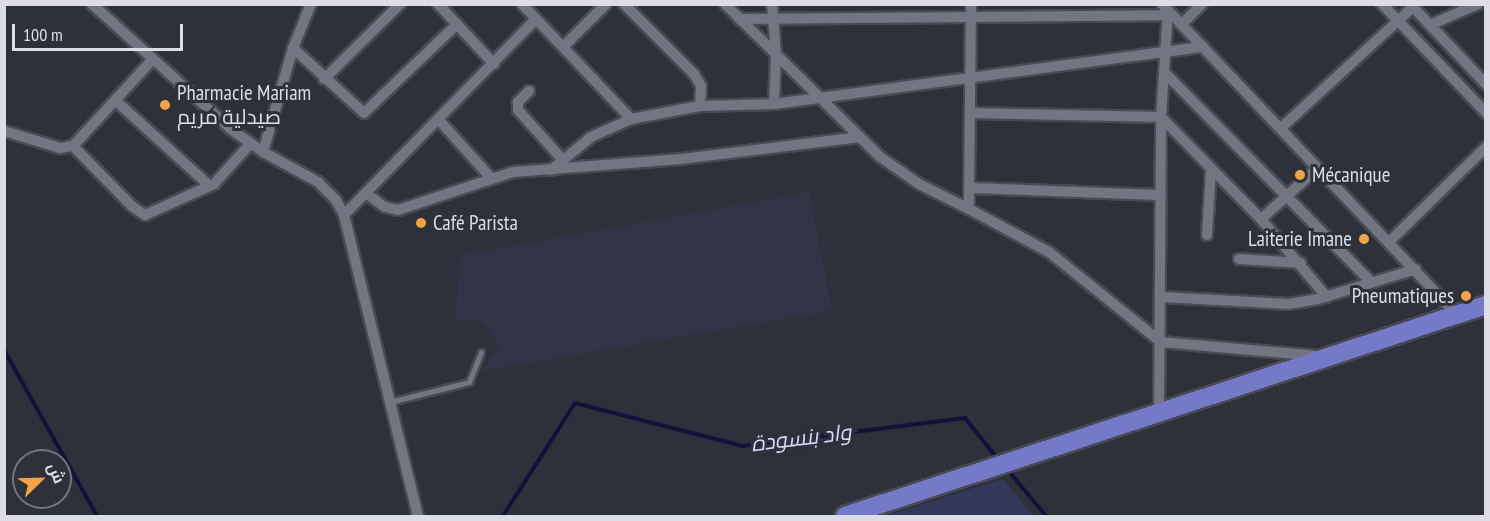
<!DOCTYPE html>
<meta charset="utf-8">
<style>
body{margin:0}
#map{position:relative;width:1490px;height:521px;overflow:hidden;background:#2e303a;font-family:"PT Sans Narrow",Cairo,sans-serif}
div>[style]{position:absolute}
[style*='--x']{left:calc(var(--x)*1px);top:calc(var(--y)*1px);width:calc(var(--w)*1px);rotate:calc(var(--a)*1deg)}
.built>*{inset:0;background:#333546}
.green>*{inset:0;background:#33385a}
.stream>*{height:4px;margin:-2px;padding:0 2px;transform-origin:2px;border-radius:2px;background:#11113c}
.roads{filter:drop-shadow(2px 0 #494b54) drop-shadow(-2px 0 #494b54) drop-shadow(0 2px #494b54) drop-shadow(0 -2px #494b54)}
.lane>*{height:5px;margin:-2.5px;padding:0 2.5px;transform-origin:2.5px;border-radius:2.5px;background:#737582}
.street>*{height:10px;margin:-5px;padding:0 5px;transform-origin:5px;border-radius:5px;background:#737582}
.primary>*{height:18px;margin:-9px;padding:0 9px;transform-origin:9px;border-radius:9px;background:#747ac8}
.dots>*{width:16px;height:16px;translate:-50% -50%;box-sizing:border-box;border:3px solid #2e303a;border-radius:50%}
span{translate:-50% -50%;white-space:nowrap;text-align:center;line-height:1.15;-webkit-text-stroke:6px #2e303a;paint-order:stroke}
.poi-label{font-size:21px;color:#dcdde5}
.left{translate:0 -50%;text-align:left}
.right{translate:-100% -50%;text-align:right}
.water-label{font-size:22px;color:#d4dafa;font-style:italic}
.frame{position:absolute;inset:0;border:6px solid #dcdde5;pointer-events:none}
.north{position:absolute;left:12px;top:449px;width:60px;height:60px;box-sizing:border-box;background:#2e303a;border:2px solid #74757e;border-radius:50%;rotate:67deg;font-size:16px;font-weight:700;line-height:24px;text-align:center;color:#dcdde5}
.north::after{content:'';display:block;margin:auto;width:21px;height:27px;background:#f4a344;clip-path:polygon(50% 0,100% 100%,50% 72%,0 100%)}
.scale{position:absolute;left:12px;top:24px;width:171px;height:27px;box-sizing:border-box;border:3px solid #dcdde5;border-top:0;padding-left:8px;font-size:18px;line-height:21px;white-space:nowrap;color:#dcdde5;-webkit-text-stroke:4px #2e303a;paint-order:stroke}
</style>
<div id="map">
<div class="built">
<i style="clip-path:polygon(809px 192px,832px 310px,481px 371px,499px 346px,484px 321px,455px 321px,461px 256px)"></i>
</div>
<div class="green">
<i style="clip-path:polygon(1003px 479px,1033px 516px,885px 516px)"></i>
</div>
<div class="stream">
<i style="--x:4;--y:350;--w:190;--a:60.7"></i>
<i style="--x:1007;--y:469;--w:61;--a:50.3"></i>
<i style="--x:503;--y:516;--w:134;--a:-57.5"></i>
<i style="--x:575;--y:403;--w:173;--a:14.4"></i>
<i style="--x:743;--y:446;--w:224;--a:-7.2"></i>
<i style="--x:965;--y:418;--w:53;--a:51.2"></i>
</div>
<div class="roads">
<div class="lane">
<i style="--x:390;--y:402;--w:81;--a:-14.2"></i>
<i style="--x:469;--y:382;--w:32;--a:-68"></i>
</div>
<div class="street">
<i style="--x:92;--y:4;--w:188;--a:42"></i>
<i style="--x:232;--y:130;--w:38;--a:35"></i>
<i style="--x:263;--y:152;--w:63;--a:28.6"></i>
<i style="--x:318;--y:182;--w:25;--a:45"></i>
<i style="--x:336;--y:200;--w:17;--a:62"></i>
<i style="--x:344;--y:215;--w:310;--a:76.2"></i>
<i style="--x:438;--y:4;--w:82;--a:47"></i>
<i style="--x:522;--y:4;--w:158;--a:46.5"></i>
<i style="--x:624;--y:4;--w:99;--a:45"></i>
<i style="--x:694;--y:74;--w:14;--a:60"></i>
<i style="--x:701;--y:86;--w:20;--a:93"></i>
<i style="--x:725;--y:4;--w:216;--a:44.6"></i>
<i style="--x:879;--y:156;--w:49;--a:35"></i>
<i style="--x:919;--y:184;--w:56;--a:26.6"></i>
<i style="--x:772;--y:4;--w:50;--a:85.4"></i>
<i style="--x:776;--y:54;--w:50;--a:92.3"></i>
<i style="--x:971;--y:4;--w:205;--a:90.6"></i>
<i style="--x:969;--y:209;--w:91;--a:28.3"></i>
<i style="--x:1049;--y:252;--w:144;--a:38.8"></i>
<i style="--x:1161;--y:342;--w:158;--a:5.1"></i>
<i style="--x:1162;--y:4;--w:429;--a:46.5"></i>
<i style="--x:1382;--y:4;--w:151;--a:46.3"></i>
<i style="--x:1410;--y:4;--w:110;--a:46.5"></i>
<i style="--x:739;--y:19;--w:429;--a:-0.5"></i>
<i style="--x:1182;--y:24;--w:28;--a:-45"></i>
<i style="--x:1430;--y:25;--w:52;--a:-23.6"></i>
<i style="--x:563;--y:47;--w:61;--a:-45"></i>
<i style="--x:293;--y:48;--w:96;--a:42.5"></i>
<i style="--x:364;--y:113;--w:129;--a:-43.7"></i>
<i style="--x:1166;--y:74;--w:293;--a:45.4"></i>
<i style="--x:324;--y:79;--w:107;--a:-44.6"></i>
<i style="--x:529;--y:91;--w:16;--a:135"></i>
<i style="--x:518;--y:102;--w:8;--a:90"></i>
<i style="--x:518;--y:110;--w:66;--a:48.1"></i>
<i style="--x:115;--y:100;--w:128;--a:42.2"></i>
<i style="--x:971;--y:113;--w:190;--a:1.2"></i>
<i style="--x:1161;--y:117;--w:143;--a:45.6"></i>
<i style="--x:1261;--y:219;--w:102;--a:49.8"></i>
<i style="--x:439;--y:120;--w:78;--a:48.1"></i>
<i style="--x:1282;--y:127;--w:178;--a:-42.5"></i>
<i style="--x:4;--y:131;--w:59;--a:16.9"></i>
<i style="--x:60;--y:148;--w:13;--a:-9"></i>
<i style="--x:73;--y:146;--w:118;--a:-47.4"></i>
<i style="--x:73;--y:146;--w:84;--a:45.5"></i>
<i style="--x:132;--y:206;--w:16;--a:35"></i>
<i style="--x:145;--y:215;--w:76;--a:-24.2"></i>
<i style="--x:214;--y:184;--w:54;--a:-48"></i>
<i style="--x:263;--y:152;--w:108;--a:-73.9"></i>
<i style="--x:293;--y:48;--w:48;--a:-67.8"></i>
<i style="--x:551;--y:170;--w:52;--a:-39.5"></i>
<i style="--x:591;--y:137;--w:44;--a:-24.2"></i>
<i style="--x:631;--y:119;--w:70;--a:-10.7"></i>
<i style="--x:700;--y:106;--w:74;--a:-1.5"></i>
<i style="--x:774;--y:104;--w:433;--a:-7.6"></i>
<i style="--x:971;--y:188;--w:190;--a:2.1"></i>
<i style="--x:367;--y:194;--w:22;--a:36"></i>
<i style="--x:385;--y:207;--w:13;--a:13"></i>
<i style="--x:398;--y:210;--w:121;--a:-18.3"></i>
<i style="--x:513;--y:172;--w:169;--a:-4.4"></i>
<i style="--x:681;--y:159;--w:180;--a:-7"></i>
<i style="--x:344;--y:215;--w:274;--a:-45.6"></i>
<i style="--x:1261;--y:219;--w:76;--a:-41.8"></i>
<i style="--x:1207;--y:235;--w:66;--a:-86.5"></i>
<i style="--x:1389;--y:242;--w:136;--a:-44.4"></i>
<i style="--x:1239;--y:259;--w:62;--a:3.7"></i>
<i style="--x:1162;--y:297;--w:127;--a:3.2"></i>
<i style="--x:1289;--y:304;--w:29;--a:-10"></i>
<i style="--x:1318;--y:299;--w:102;--a:-17"></i>
<i style="--x:1159;--y:414;--w:297;--a:-89.6"></i>
<i style="--x:1161;--y:117;--w:107;--a:-86.3"></i>
</div>
<div class="primary">
<i style="--x:845;--y:516;--w:675;--a:-18.22"></i>
</div>
</div>
<div class="dots">
<i style="left:165px;top:105px;background:#f4a344"></i>
<i style="left:1300px;top:175px;background:#f4a344"></i>
<i style="left:421px;top:223px;background:#f4a344"></i>
<i style="left:1364px;top:239px;background:#f4a344"></i>
<i style="left:1466px;top:296px;background:#f4a344"></i>
</div>
<div class="poi-label">
<span class="left" style="left:177px;top:105px">Pharmacie Mariam<br>صيدلية مريم</span>
<span class="left" style="left:1312px;top:175px">Mécanique</span>
<span class="left" style="left:433px;top:223px">Café Parista</span>
<span class="right" style="left:1352px;top:239px">Laiterie Imane</span>
<span class="right" style="left:1454px;top:296px">Pneumatiques</span>
</div>
<div class="water-label">
<span style="left:801px;top:438px;rotate:-7deg">واد بنسودة</span>
</div>
<div class="frame"></div>
<div class="north">ش</div>
<div class="scale">100 m</div>
</div>
